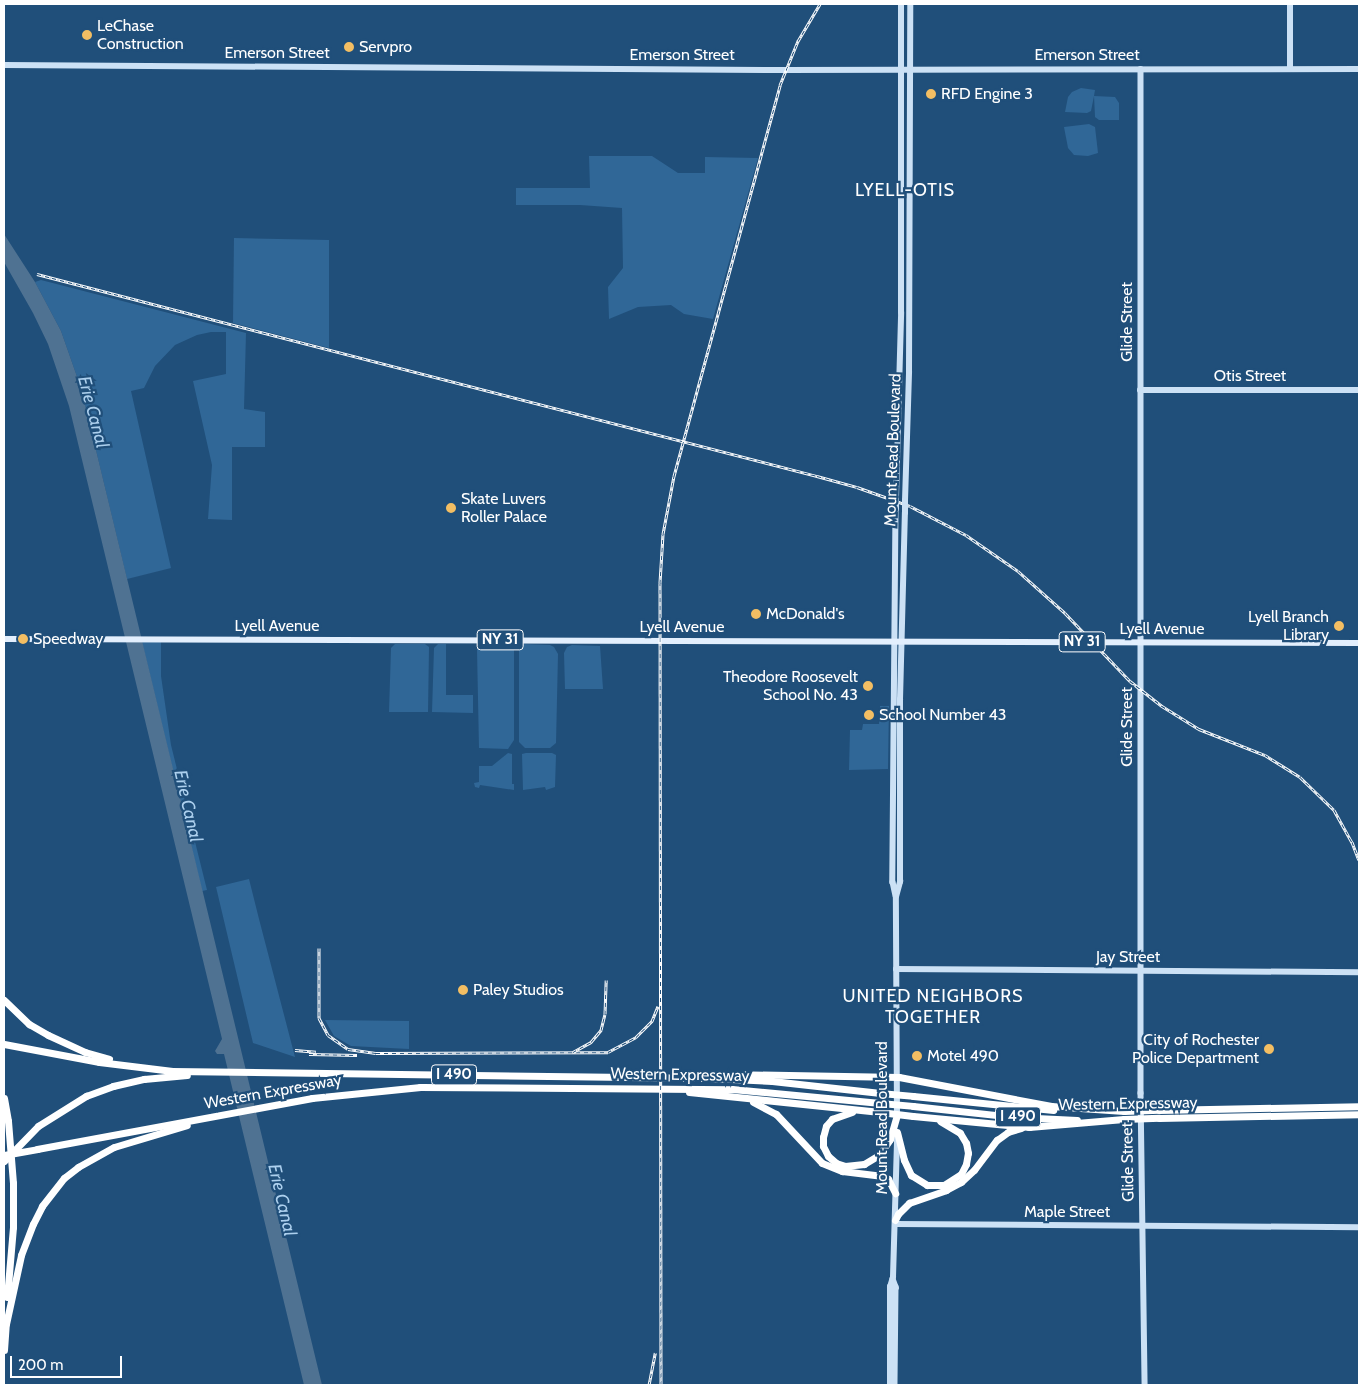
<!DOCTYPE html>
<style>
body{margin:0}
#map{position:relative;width:1363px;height:1389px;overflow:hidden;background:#204f7a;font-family:Cabin,sans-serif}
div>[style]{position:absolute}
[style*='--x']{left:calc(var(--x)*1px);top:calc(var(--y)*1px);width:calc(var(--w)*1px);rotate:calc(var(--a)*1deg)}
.green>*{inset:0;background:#306797}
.water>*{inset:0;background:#4f7292}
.secondary>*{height:5.5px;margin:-2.75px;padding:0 2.75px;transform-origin:2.75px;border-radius:2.75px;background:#cce1f5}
.primary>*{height:6px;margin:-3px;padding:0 3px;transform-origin:3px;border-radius:3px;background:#e3effd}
.highway>*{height:7px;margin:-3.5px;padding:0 3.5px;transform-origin:3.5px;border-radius:3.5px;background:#fff}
.rail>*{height:3px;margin-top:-1.5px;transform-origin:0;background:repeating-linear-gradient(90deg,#204f7a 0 4px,#fff 0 8px);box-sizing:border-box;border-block:1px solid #fff}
.secondary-bridge>*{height:5.5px;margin:-2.75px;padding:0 2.75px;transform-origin:2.75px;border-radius:2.75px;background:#cce1f5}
.highway-bridge>*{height:7px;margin:-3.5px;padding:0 3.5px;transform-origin:3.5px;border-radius:3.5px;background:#fff}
.dots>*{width:14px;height:14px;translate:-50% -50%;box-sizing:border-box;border:2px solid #204f7a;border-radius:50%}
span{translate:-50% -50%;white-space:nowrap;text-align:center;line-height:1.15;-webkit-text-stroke:4.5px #204f7a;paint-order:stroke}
.shield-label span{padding:1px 4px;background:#204f7a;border:1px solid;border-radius:4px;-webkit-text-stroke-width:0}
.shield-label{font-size:15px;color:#fff;font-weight:700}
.poi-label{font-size:16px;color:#fff}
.left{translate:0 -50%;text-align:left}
.right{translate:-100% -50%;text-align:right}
.street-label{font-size:16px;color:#fff}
.neighbourhood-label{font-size:18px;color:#fff;letter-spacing:1px}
.water-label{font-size:18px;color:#add0ee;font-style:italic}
.frame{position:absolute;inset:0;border:5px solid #fff;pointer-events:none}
.scale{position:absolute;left:10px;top:1356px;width:112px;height:22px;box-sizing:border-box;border:2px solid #fff;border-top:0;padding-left:6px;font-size:15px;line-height:18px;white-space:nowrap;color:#fff;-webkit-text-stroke:4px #204f7a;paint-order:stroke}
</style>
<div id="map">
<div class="green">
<i style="clip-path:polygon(1081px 88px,1095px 90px,1094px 96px,1115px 97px,1119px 103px,1119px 120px,1099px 120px,1095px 117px,1094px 96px,1091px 111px,1087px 113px,1065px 112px,1068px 97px,1072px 92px)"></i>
<i style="clip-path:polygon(1089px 124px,1095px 127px,1098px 153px,1088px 156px,1074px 155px,1068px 148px,1064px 127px)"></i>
<i style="clip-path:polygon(589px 156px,652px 156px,678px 173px,705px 173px,705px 157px,758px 158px,713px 319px,684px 314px,671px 305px,638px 307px,609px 319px,608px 287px,623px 268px,622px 208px,580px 205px,516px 205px,516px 188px,590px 188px)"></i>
<i style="clip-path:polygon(234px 238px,329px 240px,329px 348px,233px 323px)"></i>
<i style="clip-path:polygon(41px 280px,246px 333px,244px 409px,265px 412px,265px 447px,232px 447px,232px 520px,208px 519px,212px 465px,193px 381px,226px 374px,226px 332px,211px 332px,197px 335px,175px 345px,155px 366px,144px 388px,131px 391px,171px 568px,127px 579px,81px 388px,61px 331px,35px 282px)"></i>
<i style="clip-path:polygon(142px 642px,161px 642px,161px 676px,171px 745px,207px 890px,202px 891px)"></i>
<i style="clip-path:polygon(395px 644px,425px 644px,429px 647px,428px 712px,389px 712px,391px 648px)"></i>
<i style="clip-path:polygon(438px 644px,446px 644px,446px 695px,473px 695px,473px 713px,432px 712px,434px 648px)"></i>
<i style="clip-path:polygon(480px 644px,509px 644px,514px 648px,514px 740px,508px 749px,479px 748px,477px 649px)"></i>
<i style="clip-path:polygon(523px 644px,550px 645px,554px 647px,558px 654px,556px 743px,550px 748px,525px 748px,519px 742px,519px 650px)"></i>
<i style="clip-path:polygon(572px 645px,600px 646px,603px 689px,565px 689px,564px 653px,567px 647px)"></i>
<i style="clip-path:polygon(880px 706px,889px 706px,888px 769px,849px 770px,850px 730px,862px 730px,863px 724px,879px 724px)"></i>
<i style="clip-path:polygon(508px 753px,512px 754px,512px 784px,514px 784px,514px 790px,480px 785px,479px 788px,475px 787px,474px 783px,479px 782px,479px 766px,492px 766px)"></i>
<i style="clip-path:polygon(526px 753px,552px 753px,556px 755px,555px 787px,546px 790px,545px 787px,523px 790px,522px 754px)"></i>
<i style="clip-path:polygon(249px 879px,259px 919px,295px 1057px,253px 1043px,216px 887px)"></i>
<i style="clip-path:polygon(325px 1020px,409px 1021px,409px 1049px,351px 1046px,334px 1036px)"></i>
</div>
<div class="water">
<i style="clip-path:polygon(4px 234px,35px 282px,61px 331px,81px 388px,322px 1385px,304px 1385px,224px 1054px,217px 1054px,215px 1051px,222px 1039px,69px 406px,48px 344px,33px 313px,4px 262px)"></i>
</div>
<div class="secondary">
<i style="--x:4;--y:65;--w:781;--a:0.37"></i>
<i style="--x:785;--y:70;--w:574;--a:-0.1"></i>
<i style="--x:1141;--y:69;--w:1024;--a:90"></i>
<i style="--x:1141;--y:1093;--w:292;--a:89.2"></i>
<i style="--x:1290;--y:69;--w:65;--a:-90"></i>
<i style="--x:1140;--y:390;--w:219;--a:0"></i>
<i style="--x:896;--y:497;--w:184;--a:-88.4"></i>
<i style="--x:901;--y:313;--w:309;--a:-90"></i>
<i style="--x:905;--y:501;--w:129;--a:-88.2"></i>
<i style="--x:909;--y:372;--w:368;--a:-89.8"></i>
<i style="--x:896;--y:509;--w:373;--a:90.5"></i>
<i style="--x:893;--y:882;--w:14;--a:78"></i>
<i style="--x:896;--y:969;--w:463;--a:0.4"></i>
<i style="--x:897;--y:1117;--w:220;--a:-90.3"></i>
<i style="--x:896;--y:897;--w:16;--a:-75"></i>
<i style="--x:900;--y:882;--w:182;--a:-90"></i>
<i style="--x:900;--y:700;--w:187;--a:-88.5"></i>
<i style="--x:895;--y:1224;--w:464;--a:0.4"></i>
<i style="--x:893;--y:1279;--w:9;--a:69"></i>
<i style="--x:896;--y:1287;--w:98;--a:90.6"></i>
<i style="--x:890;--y:1385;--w:98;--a:-90"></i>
<i style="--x:890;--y:1287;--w:10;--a:-73"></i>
<i style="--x:893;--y:1277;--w:138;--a:-88.3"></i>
</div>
<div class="primary">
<i style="--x:4;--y:639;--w:1355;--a:0.17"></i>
</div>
<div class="highway">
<i style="--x:4;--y:1000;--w:35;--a:44"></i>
<i style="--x:29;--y:1024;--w:22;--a:30"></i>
<i style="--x:48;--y:1035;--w:41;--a:24.7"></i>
<i style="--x:85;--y:1052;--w:25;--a:16"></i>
<i style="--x:4;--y:1044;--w:97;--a:10.7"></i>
<i style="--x:99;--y:1062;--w:74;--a:7"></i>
<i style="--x:172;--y:1071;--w:538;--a:0.75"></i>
<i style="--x:710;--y:1078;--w:62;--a:2.8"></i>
<i style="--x:772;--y:1081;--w:109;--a:6.3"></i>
<i style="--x:727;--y:1074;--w:172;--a:1"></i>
<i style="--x:899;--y:1077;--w:155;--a:10.8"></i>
<i style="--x:1051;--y:1106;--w:73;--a:3.9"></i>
<i style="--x:689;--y:1092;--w:192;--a:6"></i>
<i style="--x:913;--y:1096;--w:141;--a:5.7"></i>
<i style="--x:4;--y:1098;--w:23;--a:80"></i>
<i style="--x:753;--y:1102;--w:26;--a:28"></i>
<i style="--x:776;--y:1114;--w:67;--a:46.8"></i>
<i style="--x:822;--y:1163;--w:22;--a:22"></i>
<i style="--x:842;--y:1171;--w:41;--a:7"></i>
<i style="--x:883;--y:1176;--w:6;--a:31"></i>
<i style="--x:888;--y:1179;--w:16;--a:63"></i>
<i style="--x:913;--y:1106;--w:103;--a:6.2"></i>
<i style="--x:1015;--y:1117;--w:62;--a:2.8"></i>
<i style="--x:1159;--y:1110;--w:200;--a:-1.1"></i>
<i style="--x:852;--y:1112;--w:21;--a:161"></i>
<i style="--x:832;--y:1119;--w:9;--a:131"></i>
<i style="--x:826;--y:1126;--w:11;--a:105"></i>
<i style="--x:823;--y:1137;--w:9;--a:90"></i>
<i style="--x:823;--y:1146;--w:11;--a:63"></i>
<i style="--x:828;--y:1156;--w:11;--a:41"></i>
<i style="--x:836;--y:1163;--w:9;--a:18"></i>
<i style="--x:845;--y:1166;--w:19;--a:-6"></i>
<i style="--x:864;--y:1164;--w:17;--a:-31"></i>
<i style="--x:879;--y:1155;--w:19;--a:-55"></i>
<i style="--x:890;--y:1139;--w:25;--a:-74"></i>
<i style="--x:913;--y:1116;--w:117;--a:5.4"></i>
<i style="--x:1029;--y:1127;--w:95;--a:-4.8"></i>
<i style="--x:1159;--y:1118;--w:200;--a:-1.1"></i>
<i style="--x:897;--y:1132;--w:29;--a:76"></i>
<i style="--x:904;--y:1160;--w:17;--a:65"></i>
<i style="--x:911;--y:1175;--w:19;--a:32"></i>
<i style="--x:927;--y:1185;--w:17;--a:0"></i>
<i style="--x:944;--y:1185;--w:20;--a:-33"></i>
<i style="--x:961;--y:1174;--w:11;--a:-63"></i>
<i style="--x:966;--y:1164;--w:11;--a:-80"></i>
<i style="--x:968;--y:1153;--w:10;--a:-101"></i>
<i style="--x:966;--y:1143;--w:12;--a:-121"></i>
<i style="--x:960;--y:1133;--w:23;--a:-149"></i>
<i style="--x:37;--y:1149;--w:280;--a:-10.5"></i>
<i style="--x:312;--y:1098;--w:109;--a:-5.8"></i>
<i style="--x:420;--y:1087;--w:312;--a:0.4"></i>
<i style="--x:732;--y:1089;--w:149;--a:5.4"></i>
<i style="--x:4;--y:1161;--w:49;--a:-45.8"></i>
<i style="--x:38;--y:1126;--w:57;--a:-32"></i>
<i style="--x:86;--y:1096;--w:29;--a:-20"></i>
<i style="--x:113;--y:1086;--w:32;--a:-13"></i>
<i style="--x:144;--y:1079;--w:43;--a:-5.3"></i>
<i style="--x:895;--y:1220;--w:7;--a:-63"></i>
<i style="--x:898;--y:1214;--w:16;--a:-45"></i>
<i style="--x:909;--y:1203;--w:39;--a:-19"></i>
<i style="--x:946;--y:1190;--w:17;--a:-28"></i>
<i style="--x:961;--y:1182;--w:18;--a:-43"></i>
<i style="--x:974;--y:1170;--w:38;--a:-53"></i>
<i style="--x:997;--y:1140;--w:14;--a:-36"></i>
<i style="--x:1008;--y:1132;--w:14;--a:-17"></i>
<i style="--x:7;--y:1297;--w:70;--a:-85.1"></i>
<i style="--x:13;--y:1227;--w:44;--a:-90"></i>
<i style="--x:6;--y:1324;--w:71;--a:-77.7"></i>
<i style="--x:21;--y:1255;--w:33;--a:-69"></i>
<i style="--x:33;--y:1224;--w:20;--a:-63"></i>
<i style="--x:42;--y:1206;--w:36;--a:-52"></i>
<i style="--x:64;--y:1178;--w:18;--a:-38"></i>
<i style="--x:78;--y:1167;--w:41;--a:-29.1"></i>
<i style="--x:114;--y:1147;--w:76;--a:-16.8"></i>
<i style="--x:4;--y:1350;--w:29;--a:-86"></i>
</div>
<div class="rail">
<i style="--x:37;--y:274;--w:806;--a:14.52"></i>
<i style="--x:817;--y:476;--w:41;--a:15.4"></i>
<i style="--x:857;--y:487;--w:56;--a:19.7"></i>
<i style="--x:910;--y:506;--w:63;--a:27.4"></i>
<i style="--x:966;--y:535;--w:63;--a:34.7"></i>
<i style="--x:1018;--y:571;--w:63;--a:41.8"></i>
<i style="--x:1065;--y:613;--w:94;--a:46.3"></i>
<i style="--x:1130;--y:681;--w:41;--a:38"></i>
<i style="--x:1162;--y:706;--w:44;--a:31.9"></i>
<i style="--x:1199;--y:729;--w:71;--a:21.5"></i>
<i style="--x:1265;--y:755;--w:41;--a:32.2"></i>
<i style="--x:1300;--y:777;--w:47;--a:44.1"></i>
<i style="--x:1334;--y:810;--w:37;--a:61"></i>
<i style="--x:1352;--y:842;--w:19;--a:69"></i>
<i style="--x:319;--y:948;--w:70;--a:90"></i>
<i style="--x:319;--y:1018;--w:19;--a:62"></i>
<i style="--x:328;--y:1035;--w:24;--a:35"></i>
<i style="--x:348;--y:1049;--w:28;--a:8"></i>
<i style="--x:376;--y:1053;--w:232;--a:-0.2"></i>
<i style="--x:608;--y:1052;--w:32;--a:-28"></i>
<i style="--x:636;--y:1037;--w:23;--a:-45"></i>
<i style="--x:652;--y:1021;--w:16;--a:-68"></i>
<i style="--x:295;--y:1050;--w:21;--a:5"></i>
<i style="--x:573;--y:1052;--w:21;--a:-29"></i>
<i style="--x:591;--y:1042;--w:16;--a:-50"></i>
<i style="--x:601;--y:1030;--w:16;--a:-76"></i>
<i style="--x:605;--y:1014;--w:34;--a:-88"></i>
<i style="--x:309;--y:1054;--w:48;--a:1.2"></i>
<i style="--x:649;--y:1385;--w:33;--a:-79"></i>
<i style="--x:661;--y:1385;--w:802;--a:-90.07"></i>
<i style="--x:660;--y:583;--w:49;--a:-86.5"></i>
<i style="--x:663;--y:534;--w:59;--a:-79.3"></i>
<i style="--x:674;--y:476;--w:405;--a:-74.8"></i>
<i style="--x:780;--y:85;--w:48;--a:-67.8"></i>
<i style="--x:798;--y:41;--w:43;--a:-59.3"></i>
</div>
<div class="secondary-bridge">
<i style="--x:896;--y:509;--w:12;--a:-90"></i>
<i style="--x:905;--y:513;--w:12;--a:-90"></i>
</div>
<div class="highway-bridge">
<i style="--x:880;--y:1093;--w:33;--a:5"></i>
<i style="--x:880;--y:1103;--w:33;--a:5"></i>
<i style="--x:1124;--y:1111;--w:35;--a:-2"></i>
<i style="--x:880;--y:1112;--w:33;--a:7"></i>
<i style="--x:1124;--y:1119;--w:35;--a:-2"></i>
<i style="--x:8;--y:1121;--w:62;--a:85.4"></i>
<i style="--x:4;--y:1155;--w:34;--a:-10"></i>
</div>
<div class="dots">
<i style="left:87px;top:35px;background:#f3be63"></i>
<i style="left:349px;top:47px;background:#f3be63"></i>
<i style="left:931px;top:94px;background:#f3be63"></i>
<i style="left:451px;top:508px;background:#f3be63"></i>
<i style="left:756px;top:614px;background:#f3be63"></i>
<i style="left:1339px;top:626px;background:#f3be63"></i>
<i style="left:23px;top:639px;background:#f3be63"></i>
<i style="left:868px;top:686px;background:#f3be63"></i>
<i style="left:869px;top:715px;background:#f3be63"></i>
<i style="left:463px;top:990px;background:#f3be63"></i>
<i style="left:1269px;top:1049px;background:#f3be63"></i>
<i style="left:917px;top:1056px;background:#f3be63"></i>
</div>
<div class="shield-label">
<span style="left:500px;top:640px">NY 31</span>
<span style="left:1082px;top:642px">NY 31</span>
<span style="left:454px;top:1075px">I 490</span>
<span style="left:1018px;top:1117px">I 490</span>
</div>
<div class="poi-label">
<span class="left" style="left:97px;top:35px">LeChase<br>Construction</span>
<span class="left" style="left:359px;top:47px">Servpro</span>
<span class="left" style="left:941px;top:94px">RFD Engine 3</span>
<span class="left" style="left:461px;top:508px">Skate Luvers<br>Roller Palace</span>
<span class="left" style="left:766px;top:614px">McDonald's</span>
<span class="right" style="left:1329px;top:626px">Lyell Branch<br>Library</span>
<span class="left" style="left:33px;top:639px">Speedway</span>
<span class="right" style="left:858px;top:686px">Theodore Roosevelt<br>School No. 43</span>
<span class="left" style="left:879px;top:715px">School Number 43</span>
<span class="left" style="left:473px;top:990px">Paley Studios</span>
<span class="right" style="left:1259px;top:1049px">City of Rochester<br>Police Department</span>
<span class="left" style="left:927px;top:1056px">Motel 490</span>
</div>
<div class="street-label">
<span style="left:277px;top:53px">Emerson Street</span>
<span style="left:682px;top:55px">Emerson Street</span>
<span style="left:1087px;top:55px">Emerson Street</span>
<span style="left:1127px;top:322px;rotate:-90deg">Glide Street</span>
<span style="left:1250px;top:376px">Otis Street</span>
<span style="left:893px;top:450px;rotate:-88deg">Mount Read Boulevard</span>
<span style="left:277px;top:626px">Lyell Avenue</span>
<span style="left:682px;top:627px">Lyell Avenue</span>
<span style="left:1162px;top:629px">Lyell Avenue</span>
<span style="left:1127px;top:727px;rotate:-90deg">Glide Street</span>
<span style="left:1128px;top:957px">Jay Street</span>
<span style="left:680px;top:1075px;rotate:1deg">Western Expressway</span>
<span style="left:273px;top:1092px;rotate:-10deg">Western Expressway</span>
<span style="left:1128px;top:1104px;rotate:-1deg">Western Expressway</span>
<span style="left:882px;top:1118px;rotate:-90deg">Mount Read Boulevard</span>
<span style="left:1128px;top:1162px;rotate:-91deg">Glide Street</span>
<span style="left:1067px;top:1212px">Maple Street</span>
</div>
<div class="neighbourhood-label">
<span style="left:905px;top:190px">LYELL-OTIS</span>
<span style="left:933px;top:1007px">UNITED NEIGHBORS<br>TOGETHER</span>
</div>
<div class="water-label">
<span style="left:93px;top:412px;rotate:75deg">Erie Canal</span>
<span style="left:188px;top:806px;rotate:77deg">Erie Canal</span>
<span style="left:282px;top:1200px;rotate:77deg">Erie Canal</span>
</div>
<div class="frame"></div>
<div class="scale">200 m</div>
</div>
